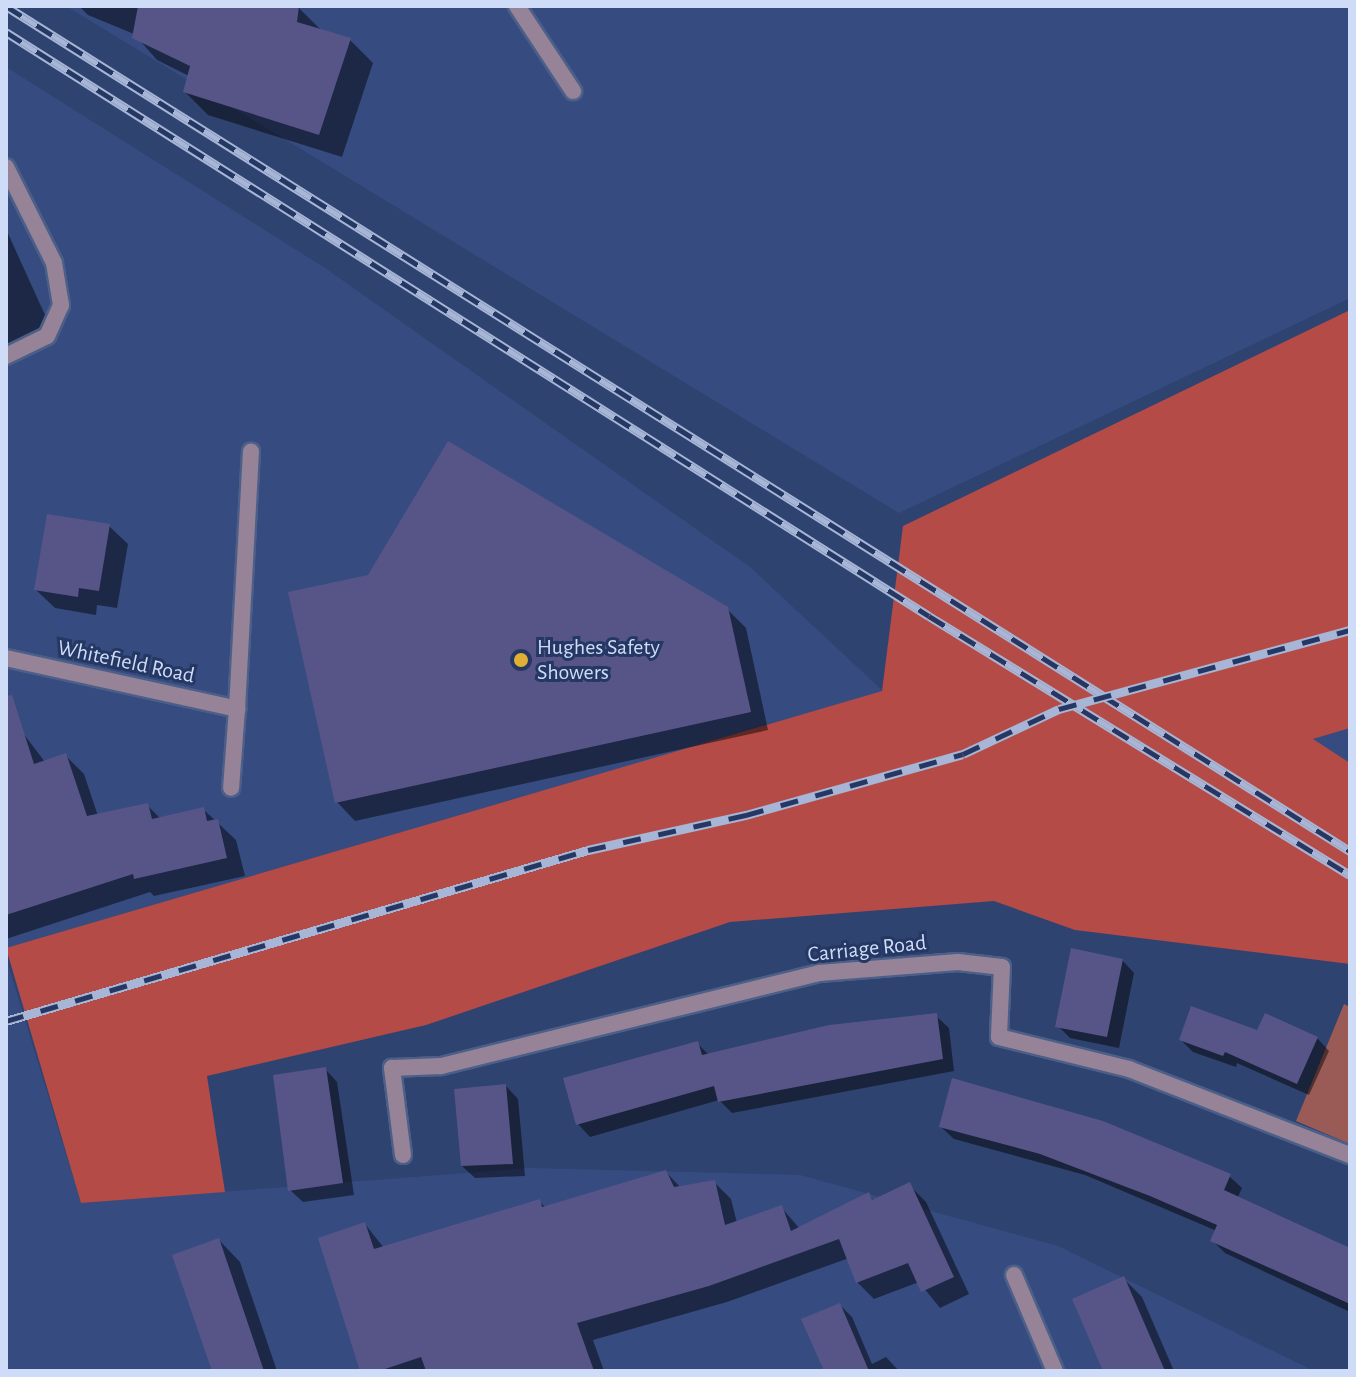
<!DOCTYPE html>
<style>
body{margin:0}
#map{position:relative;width:1356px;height:1377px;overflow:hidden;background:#2f4370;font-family:"Alegreya Sans",sans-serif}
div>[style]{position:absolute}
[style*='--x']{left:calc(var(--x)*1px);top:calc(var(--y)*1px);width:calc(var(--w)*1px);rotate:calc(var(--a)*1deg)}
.built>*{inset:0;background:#364c81}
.green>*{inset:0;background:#9a5b56}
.forest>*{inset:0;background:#b54b47}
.shadow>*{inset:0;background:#0007}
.building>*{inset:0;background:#575588}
.roads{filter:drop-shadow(2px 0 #4c5f88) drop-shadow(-2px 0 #4c5f88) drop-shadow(0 2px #4c5f88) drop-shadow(0 -2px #4c5f88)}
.service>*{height:16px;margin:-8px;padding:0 8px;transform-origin:8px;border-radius:8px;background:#978397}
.minor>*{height:16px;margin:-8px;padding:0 8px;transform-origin:8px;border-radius:8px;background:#978397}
.rail>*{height:9px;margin-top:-4.5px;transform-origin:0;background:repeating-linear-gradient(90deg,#253864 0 18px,#a7b6d6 0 36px);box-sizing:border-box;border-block:2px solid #a7b6d6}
.dots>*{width:22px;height:22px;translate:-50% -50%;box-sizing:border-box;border:4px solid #253864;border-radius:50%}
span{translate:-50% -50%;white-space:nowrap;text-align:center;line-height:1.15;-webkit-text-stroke:6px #253864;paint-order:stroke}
.poi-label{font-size:22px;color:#cfdcf8}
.left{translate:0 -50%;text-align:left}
.street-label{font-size:22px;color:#cfdcf8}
.frame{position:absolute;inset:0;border:8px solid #cfdcf8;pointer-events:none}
</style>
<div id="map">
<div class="built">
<i style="clip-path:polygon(66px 6px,1350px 6px,1350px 298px,899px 513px)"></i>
<i style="clip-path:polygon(6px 67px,325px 268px,750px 567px,883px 691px,6px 948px)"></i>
<i style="clip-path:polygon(1350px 728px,1350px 763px,1312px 739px)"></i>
<i style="clip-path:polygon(6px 958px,81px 1203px,528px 1168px,800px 1175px,1058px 1246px,1314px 1371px,6px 1371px)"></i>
</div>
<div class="green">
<i style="clip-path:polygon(1344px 1004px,1350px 1007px,1350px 1144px,1296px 1121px)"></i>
</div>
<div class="forest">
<i style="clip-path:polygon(1350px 310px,1350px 728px,1313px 739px,1350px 763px,1350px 964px,1075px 930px,994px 901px,730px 922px,426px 1025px,207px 1076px,225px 1192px,81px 1203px,6px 948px,882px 691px,903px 526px)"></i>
</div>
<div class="shadow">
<i style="clip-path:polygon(79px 6px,298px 7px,321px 30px,350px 40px,373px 63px,342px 157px,208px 115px,185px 92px,189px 76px,157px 60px,134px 34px,88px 15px)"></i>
<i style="clip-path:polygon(6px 229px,50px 326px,6px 346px)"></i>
<i style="clip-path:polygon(109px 526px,128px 544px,117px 608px,97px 605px,96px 615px,55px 608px,36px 590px)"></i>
<i style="clip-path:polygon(727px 609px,746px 628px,768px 730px,355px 821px,337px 802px)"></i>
<i style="clip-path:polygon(23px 733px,45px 762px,65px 755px,84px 774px,98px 816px,147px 805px,161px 819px,203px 809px,236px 840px,245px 876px,154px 896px,150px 892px,6px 939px,6px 739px)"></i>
<i style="clip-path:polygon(1122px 960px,1134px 973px,1119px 1048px,1070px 1038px,1058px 1026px)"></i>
<i style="clip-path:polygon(936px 1016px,949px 1028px,954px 1071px,732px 1113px,719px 1100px,590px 1137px,578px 1124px,697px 1043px,709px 1055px)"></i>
<i style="clip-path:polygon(1258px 1033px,1317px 1038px,1329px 1051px,1309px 1095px,1237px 1063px,1236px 1067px,1193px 1052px,1181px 1040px)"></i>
<i style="clip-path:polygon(325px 1069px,337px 1082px,354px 1195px,303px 1202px,290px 1190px)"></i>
<i style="clip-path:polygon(506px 1086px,518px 1099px,525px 1176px,475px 1178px,462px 1166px)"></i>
<i style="clip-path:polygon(941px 1127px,1229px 1176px,1242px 1188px,1237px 1199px,1350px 1251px,1350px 1312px,1225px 1253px,1213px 1241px,1217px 1231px,1085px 1175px,954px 1139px)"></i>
<i style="clip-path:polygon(666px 1172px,681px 1188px,714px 1182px,731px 1199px,737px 1223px,781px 1207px,800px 1229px,868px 1195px,874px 1201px,909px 1185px,926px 1202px,969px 1294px,940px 1308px,919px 1282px,874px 1299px,857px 1282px,849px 1258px,727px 1302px,593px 1340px,604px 1371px,362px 1371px,365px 1224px,384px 1248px,540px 1202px,546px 1208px)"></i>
<i style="clip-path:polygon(219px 1240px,240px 1262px,277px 1371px,215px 1371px)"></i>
<i style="clip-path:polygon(1124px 1279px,1142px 1297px,1174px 1371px,1105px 1371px)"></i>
<i style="clip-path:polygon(840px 1305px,852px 1317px,872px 1364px,886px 1357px,899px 1371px,824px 1371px,804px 1320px)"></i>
</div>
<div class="building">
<i style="clip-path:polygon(138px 6px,299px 6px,297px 22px,351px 38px,319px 135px,183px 92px,190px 66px,132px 38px)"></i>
<i style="clip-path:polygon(448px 441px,728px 607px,751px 712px,335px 803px,288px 592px,368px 575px)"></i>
<i style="clip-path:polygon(47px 514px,110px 524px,99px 591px,79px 588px,78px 597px,34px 590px)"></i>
<i style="clip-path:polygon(12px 695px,34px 764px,66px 753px,87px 816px,148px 803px,152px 819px,204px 807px,207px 821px,218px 819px,227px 858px,134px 879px,133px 874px,6px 915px,6px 696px)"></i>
<i style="clip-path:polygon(1071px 948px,1123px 959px,1107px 1037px,1055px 1027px)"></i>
<i style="clip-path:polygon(1191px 1006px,1257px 1030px,1265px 1013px,1318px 1037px,1297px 1084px,1225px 1052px,1223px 1056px,1179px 1040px)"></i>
<i style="clip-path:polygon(937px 1013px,943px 1059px,718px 1102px,714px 1086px,576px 1125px,563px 1078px,698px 1041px,702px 1055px,829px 1025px)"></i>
<i style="clip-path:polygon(326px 1067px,343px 1183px,288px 1191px,273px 1075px)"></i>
<i style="clip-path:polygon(952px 1078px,1103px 1121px,1231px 1174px,1224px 1190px,1350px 1248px,1350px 1304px,1210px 1241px,1217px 1225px,1150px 1196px,1040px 1154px,939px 1127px)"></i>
<i style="clip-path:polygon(506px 1084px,513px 1164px,461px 1166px,454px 1089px)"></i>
<i style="clip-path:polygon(666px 1170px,674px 1187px,715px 1180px,725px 1225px,782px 1205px,791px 1231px,869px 1192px,872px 1200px,910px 1182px,954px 1277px,921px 1292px,908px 1263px,856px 1283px,839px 1239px,709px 1286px,577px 1323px,594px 1371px,426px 1371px,421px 1357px,379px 1371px,360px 1371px,318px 1238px,365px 1222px,374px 1249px,540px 1199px,542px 1207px)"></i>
<i style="clip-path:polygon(219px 1238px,264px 1371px,212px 1371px,172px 1255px)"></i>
<i style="clip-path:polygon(1124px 1276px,1165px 1371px,1103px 1371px,1072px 1299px)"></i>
<i style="clip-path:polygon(840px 1303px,869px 1371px,824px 1371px,801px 1319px)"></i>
</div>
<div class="roads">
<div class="service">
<i style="--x:517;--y:6;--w:102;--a:56.6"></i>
<i style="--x:6;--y:167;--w:107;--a:63.4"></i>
<i style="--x:54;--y:263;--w:43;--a:80.5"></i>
<i style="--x:61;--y:305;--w:34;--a:114"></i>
<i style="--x:47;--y:336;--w:46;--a:154"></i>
<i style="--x:6;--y:658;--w:237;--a:12.4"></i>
<i style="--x:237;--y:709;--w:79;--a:94.3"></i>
<i style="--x:237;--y:709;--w:258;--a:-86.9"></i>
</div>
<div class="minor">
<i style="--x:403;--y:1155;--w:88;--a:-97.2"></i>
<i style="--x:392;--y:1068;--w:49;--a:-2.3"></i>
<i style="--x:441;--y:1066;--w:389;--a:-13.8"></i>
<i style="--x:819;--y:973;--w:139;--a:-4.5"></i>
<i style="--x:958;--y:962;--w:44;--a:6.5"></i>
<i style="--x:1002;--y:967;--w:70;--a:92.5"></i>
<i style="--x:999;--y:1037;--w:134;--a:13.8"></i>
<i style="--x:1129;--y:1069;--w:237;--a:21.3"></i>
<i style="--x:1014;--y:1275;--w:104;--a:66.9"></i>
</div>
</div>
<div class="rail">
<i style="--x:6;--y:6;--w:1588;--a:32.16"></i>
<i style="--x:6;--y:32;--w:1092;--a:32.32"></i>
<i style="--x:929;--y:616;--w:494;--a:31.6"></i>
<i style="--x:6;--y:1021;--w:607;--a:-16.37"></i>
<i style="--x:588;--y:850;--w:162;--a:-12.5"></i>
<i style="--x:746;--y:815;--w:225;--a:-15.7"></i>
<i style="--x:963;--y:754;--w:106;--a:-25.1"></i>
<i style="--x:1059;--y:709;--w:302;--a:-15.2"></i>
</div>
<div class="dots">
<i style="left:521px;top:660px;background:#e1af34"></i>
</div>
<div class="poi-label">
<span class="left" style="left:537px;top:660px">Hughes Safety<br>Showers</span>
</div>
<div class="street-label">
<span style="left:126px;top:662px;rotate:12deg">Whitefield Road</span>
<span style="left:867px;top:949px;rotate:-6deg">Carriage Road</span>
</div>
<div class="frame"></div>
</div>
